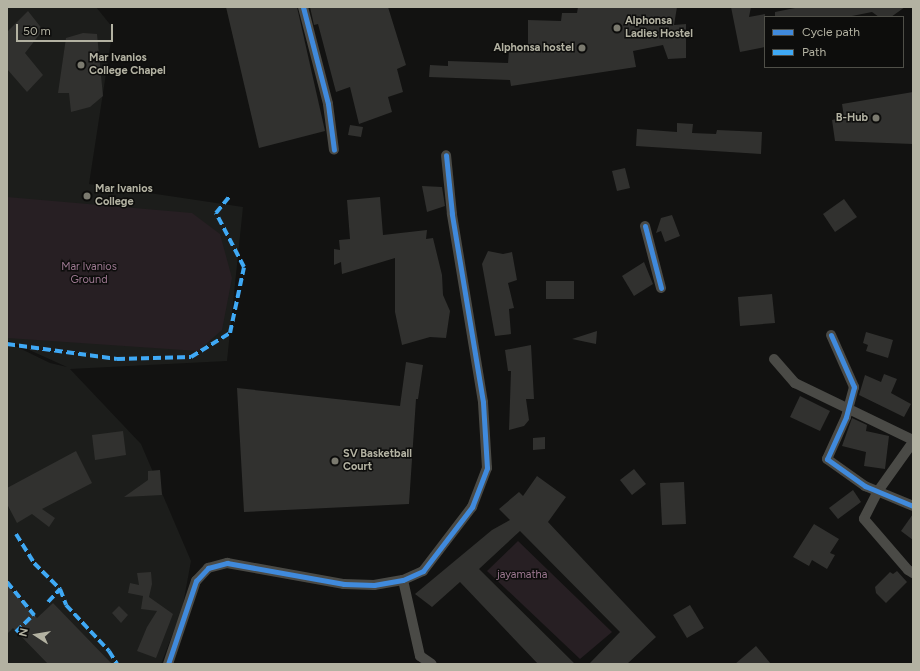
<!DOCTYPE html>
<style>
body{margin:0}
#map{position:relative;width:920px;height:671px;overflow:hidden;background:#121211;font-family:Figtree,sans-serif}
div>[style]{position:absolute}
[style*='--x']{left:calc(var(--x)*1px);top:calc(var(--y)*1px);width:calc(var(--w)*1px);rotate:calc(var(--a)*1deg)}
.built>*{inset:0;background:#1c1d1b}
.green>*{inset:0;background:#271f23}
.building>*{inset:0;background:#31312f}
.street>*{height:10px;margin:-5px;padding:0 5px;transform-origin:5px;border-radius:5px;background:#4a4a46}
.quiet>*{height:4px;margin-top:-2px;transform-origin:0;background:repeating-linear-gradient(90deg,#3fa9f5 0 8px,transparent 0 12px)}
.cycleway>*{height:5px;margin:-2.5px;padding:0 2.5px;transform-origin:2.5px;border-radius:2.5px;background:#408adc}
.dots>*{width:11px;height:11px;translate:-50% -50%;box-sizing:border-box;border:2px solid #0d0d0c;border-radius:50%}
span{translate:-50% -50%;white-space:nowrap;text-align:center;line-height:1.15;-webkit-text-stroke:3px #0d0d0c;paint-order:stroke}
.poi-label{font-size:11px;color:#b3b2a2;font-weight:700}
.left{translate:0 -50%;text-align:left}
.right{translate:-100% -50%;text-align:right}
.park-label{font-size:11px;color:#9e7992}
.frame{position:absolute;inset:0;border:8px solid #b3b2a2;pointer-events:none}
.legend{position:absolute;left:764px;top:16px;width:140px;height:52px;box-sizing:border-box;background:#0d0d0c;border:1px solid #4f4f48;margin:0;padding:5px 7px;list-style:none;font-size:12px;color:#b3b2a2}
.legend li{display:flex;align-items:center;gap:8px;height:20px}
.legend b{width:20px;border:1px solid #4f4f48}
.north{position:absolute;left:16px;top:615px;width:40px;height:40px;-webkit-text-stroke:3px #0d0d0c;paint-order:stroke;rotate:282deg;font-size:11px;font-weight:700;line-height:16px;text-align:center;color:#b3b2a2}
.north::after{content:'';display:block;margin:auto;width:14px;height:18px;background:#b3b2a2;clip-path:polygon(50% 0,100% 100%,50% 72%,0 100%)}
.scale{position:absolute;left:16px;top:24px;width:97px;height:18px;box-sizing:border-box;border:2px solid #b3b2a2;border-top:0;padding-left:5px;font-size:12px;line-height:14px;white-space:nowrap;color:#b3b2a2;-webkit-text-stroke:3px #0d0d0c;paint-order:stroke}
</style>
<div id="map">
<div class="built">
<i style="clip-path:polygon(7px 7px,96px 7px,113px 28px,89px 184px,243px 207px,227px 361px,70px 369px,141px 444px,191px 561px,182px 610px,161px 664px,7px 664px,7px 342px,50px 363px,67px 367px,7px 340px)"></i>
</div>
<div class="green">
<i style="clip-path:polygon(7px 197px,192px 213px,220px 234px,232px 278px,222px 330px,198px 351px,7px 338px)"></i>
<i style="clip-path:polygon(518px 541px,612px 632px,580px 659px,487px 571px)"></i>
</div>
<div class="building">
<i style="clip-path:polygon(226px 7px,297px 7px,325px 131px,259px 148px)"></i>
<i style="clip-path:polygon(310px 7px,388px 7px,406px 65px,397px 69px,403px 92px,388px 97px,392px 112px,359px 124px,350px 87px,336px 92px,318px 24px,314px 25px)"></i>
<i style="clip-path:polygon(578px 7px,677px 7px,674px 25px,686px 24px,686px 58px,668px 59px,663px 45px,633px 51px,636px 67px,511px 86px,510px 80px,429px 77px,430px 65px,448px 66px,448px 61px,508px 63px,509px 51px,528px 45px,528px 20px,561px 21px,562px 13px,577px 13px)"></i>
<i style="clip-path:polygon(731px 7px,751px 7px,749px 17px,765px 14px,765px 47px,740px 52px)"></i>
<i style="clip-path:polygon(800px 7px,905px 7px,891px 17px,879px 17px,872px 12px,847px 17px,775px 17px,775px 12px)"></i>
<i style="clip-path:polygon(28px 11px,43px 30px,25px 53px,43px 75px,27px 92px,7px 69px,7px 32px)"></i>
<i style="clip-path:polygon(83px 33px,97px 34px,103px 96px,90px 107px,71px 112px,69px 93px,58px 93px,66px 38px)"></i>
<i style="clip-path:polygon(913px 92px,913px 144px,835px 141px,832px 120px,844px 117px,842px 104px)"></i>
<i style="clip-path:polygon(677px 123px,693px 124px,692px 133px,716px 134px,717px 130px,762px 132px,761px 154px,636px 146px,637px 129px,677px 132px)"></i>
<i style="clip-path:polygon(350px 125px,363px 127px,361px 137px,348px 135px)"></i>
<i style="clip-path:polygon(625px 168px,630px 188px,617px 191px,612px 171px)"></i>
<i style="clip-path:polygon(422px 186px,442px 187px,445px 206px,427px 212px)"></i>
<i style="clip-path:polygon(380px 197px,383px 235px,427px 230px,426px 239px,433px 238px,442px 275px,443px 295px,450px 311px,446px 338px,430px 337px,402px 345px,395px 312px,395px 258px,342px 274px,341px 262px,334px 265px,334px 249px,340px 250px,339px 240px,350px 239px,347px 200px)"></i>
<i style="clip-path:polygon(844px 199px,857px 217px,835px 232px,823px 214px)"></i>
<i style="clip-path:polygon(672px 215px,680px 236px,665px 242px,661px 231px,656px 233px,661px 218px)"></i>
<i style="clip-path:polygon(488px 251px,503px 254px,512px 252px,517px 280px,508px 283px,514px 308px,509px 309px,511px 334px,495px 336px,482px 264px)"></i>
<i style="clip-path:polygon(644px 262px,653px 284px,634px 296px,622px 276px)"></i>
<i style="clip-path:polygon(546px 281px,574px 281px,574px 299px,546px 299px)"></i>
<i style="clip-path:polygon(772px 294px,775px 323px,740px 326px,738px 297px)"></i>
<i style="clip-path:polygon(597px 331px,596px 344px,572px 339px)"></i>
<i style="clip-path:polygon(866px 332px,893px 340px,888px 358px,866px 351px,868px 345px,863px 343px)"></i>
<i style="clip-path:polygon(531px 345px,534px 399px,526px 399px,529px 420px,524px 426px,509px 430px,511px 371px,508px 371px,505px 350px)"></i>
<i style="clip-path:polygon(406px 362px,423px 365px,418px 399px,416px 399px,409px 504px,244px 512px,237px 388px,400px 406px)"></i>
<i style="clip-path:polygon(884px 374px,897px 379px,891px 393px,911px 404px,904px 417px,859px 395px,865px 375px,881px 382px)"></i>
<i style="clip-path:polygon(800px 396px,830px 411px,820px 431px,790px 417px)"></i>
<i style="clip-path:polygon(852px 418px,867px 425px,866px 431px,889px 436px,885px 469px,864px 466px,866px 452px,842px 446px)"></i>
<i style="clip-path:polygon(123px 431px,126px 455px,95px 460px,92px 435px)"></i>
<i style="clip-path:polygon(545px 437px,545px 449px,533px 450px,533px 438px)"></i>
<i style="clip-path:polygon(76px 451px,92px 483px,42px 509px,55px 518px,49px 527px,32px 514px,17px 523px,7px 504px,7px 488px)"></i>
<i style="clip-path:polygon(634px 469px,646px 484px,632px 495px,620px 480px)"></i>
<i style="clip-path:polygon(160px 470px,162px 495px,124px 497px,148px 480px,148px 471px)"></i>
<i style="clip-path:polygon(537px 476px,566px 497px,548px 522px,656px 637px,627px 664px,589px 664px,620px 632px,520px 531px,479px 569px,575px 664px,538px 664px,460px 582px,432px 607px,415px 594px,492px 530px,510px 520px,499px 509px,519px 492px,523px 496px)"></i>
<i style="clip-path:polygon(684px 482px,686px 524px,662px 525px,660px 483px)"></i>
<i style="clip-path:polygon(853px 490px,861px 502px,838px 519px,829px 508px)"></i>
<i style="clip-path:polygon(913px 514px,913px 540px,901px 531px)"></i>
<i style="clip-path:polygon(814px 524px,839px 539px,830px 553px,835px 555px,827px 569px,812px 560px,809px 566px,793px 557px)"></i>
<i style="clip-path:polygon(897px 571px,907px 582px,886px 603px,876px 593px,875px 587px,890px 572px,893px 574px)"></i>
<i style="clip-path:polygon(151px 572px,152px 584px,149px 597px,173px 614px,156px 658px,137px 651px,147px 627px,157px 611px,141px 609px,143px 596px,128px 593px,130px 583px,139px 585px,137px 573px)"></i>
<i style="clip-path:polygon(7px 585px,37px 618px,53px 603px,112px 664px,48px 664px,13px 628px,7px 634px)"></i>
<i style="clip-path:polygon(690px 605px,704px 628px,687px 638px,673px 615px)"></i>
<i style="clip-path:polygon(119px 606px,128px 615px,121px 623px,112px 613px)"></i>
<i style="clip-path:polygon(756px 646px,771px 664px,735px 664px)"></i>
</div>
<div class="street">
<i style="--x:303;--y:7;--w:100;--a:75.5"></i>
<i style="--x:328;--y:104;--w:46;--a:82.6"></i>
<i style="--x:645;--y:226;--w:64;--a:75.5"></i>
<i style="--x:831;--y:335;--w:57;--a:66.1"></i>
<i style="--x:854;--y:387;--w:31;--a:105"></i>
<i style="--x:846;--y:417;--w:46;--a:114.3"></i>
<i style="--x:827;--y:459;--w:47;--a:35.4"></i>
<i style="--x:865;--y:486;--w:52;--a:22.6"></i>
<i style="--x:774;--y:359;--w:32;--a:49"></i>
<i style="--x:795;--y:383;--w:131;--a:25.8"></i>
<i style="--x:913;--y:442;--w:60;--a:125.5"></i>
<i style="--x:878;--y:491;--w:31;--a:117"></i>
<i style="--x:864;--y:519;--w:67;--a:49.2"></i>
<i style="--x:908;--y:570;--w:6;--a:31"></i>
<i style="--x:403;--y:580;--w:78;--a:77.4"></i>
<i style="--x:420;--y:656;--w:14;--a:34"></i>
<i style="--x:168;--y:664;--w:88;--a:-71.4"></i>
<i style="--x:196;--y:581;--w:18;--a:-47"></i>
<i style="--x:208;--y:568;--w:20;--a:-15"></i>
<i style="--x:227;--y:563;--w:119;--a:10.2"></i>
<i style="--x:344;--y:584;--w:30;--a:2"></i>
<i style="--x:374;--y:585;--w:29;--a:-10"></i>
<i style="--x:403;--y:580;--w:22;--a:-24"></i>
<i style="--x:423;--y:571;--w:81;--a:-52.6"></i>
<i style="--x:472;--y:507;--w:42;--a:-69"></i>
<i style="--x:487;--y:468;--w:66;--a:-93.5"></i>
<i style="--x:483;--y:402;--w:191;--a:-99.4"></i>
<i style="--x:452;--y:214;--w:59;--a:-95.8"></i>
</div>
<div class="quiet">
<i style="--x:7;--y:344;--w:111;--a:7.8"></i>
<i style="--x:117;--y:359;--w:74;--a:-1.5"></i>
<i style="--x:191;--y:357;--w:46;--a:-31.6"></i>
<i style="--x:230;--y:333;--w:67;--a:-78"></i>
<i style="--x:244;--y:267;--w:61;--a:-117.4"></i>
<i style="--x:216;--y:213;--w:22;--a:-51"></i>
<i style="--x:16;--y:534;--w:34;--a:58"></i>
<i style="--x:34;--y:563;--w:37;--a:45"></i>
<i style="--x:60;--y:589;--w:17;--a:69"></i>
<i style="--x:66;--y:605;--w:63;--a:46.9"></i>
<i style="--x:109;--y:651;--w:15;--a:58"></i>
<i style="--x:7;--y:582;--w:43;--a:50.7"></i>
<i style="--x:48;--y:602;--w:18;--a:-47"></i>
<i style="--x:16;--y:632;--w:25;--a:-45"></i>
</div>
<div class="cycleway">
<i style="--x:303;--y:7;--w:100;--a:75.5"></i>
<i style="--x:328;--y:104;--w:46;--a:82.6"></i>
<i style="--x:645;--y:226;--w:64;--a:75.5"></i>
<i style="--x:831;--y:335;--w:57;--a:66.1"></i>
<i style="--x:854;--y:387;--w:31;--a:105"></i>
<i style="--x:846;--y:417;--w:46;--a:114.3"></i>
<i style="--x:827;--y:459;--w:47;--a:35.4"></i>
<i style="--x:865;--y:486;--w:52;--a:22.6"></i>
<i style="--x:168;--y:664;--w:88;--a:-71.4"></i>
<i style="--x:196;--y:581;--w:18;--a:-47"></i>
<i style="--x:208;--y:568;--w:20;--a:-15"></i>
<i style="--x:227;--y:563;--w:119;--a:10.2"></i>
<i style="--x:344;--y:584;--w:30;--a:2"></i>
<i style="--x:374;--y:585;--w:29;--a:-10"></i>
<i style="--x:403;--y:580;--w:22;--a:-24"></i>
<i style="--x:423;--y:571;--w:81;--a:-52.6"></i>
<i style="--x:472;--y:507;--w:42;--a:-69"></i>
<i style="--x:487;--y:468;--w:66;--a:-93.5"></i>
<i style="--x:483;--y:402;--w:191;--a:-99.4"></i>
<i style="--x:452;--y:214;--w:59;--a:-95.8"></i>
</div>
<div class="dots">
<i style="left:617px;top:28px;background:#7b7a6f"></i>
<i style="left:582px;top:48px;background:#7b7a6f"></i>
<i style="left:81px;top:65px;background:#7b7a6f"></i>
<i style="left:876px;top:118px;background:#7b7a6f"></i>
<i style="left:87px;top:196px;background:#7b7a6f"></i>
<i style="left:335px;top:461px;background:#7b7a6f"></i>
</div>
<div class="poi-label">
<span class="left" style="left:625px;top:28px">Alphonsa<br>Ladies Hostel</span>
<span class="right" style="left:574px;top:48px">Alphonsa hostel</span>
<span class="left" style="left:89px;top:65px">Mar Ivanios<br>College Chapel</span>
<span class="right" style="left:868px;top:118px">B-Hub</span>
<span class="left" style="left:95px;top:196px">Mar Ivanios<br>College</span>
<span class="left" style="left:343px;top:461px">SV Basketball<br>Court</span>
</div>
<div class="park-label">
<span style="left:89px;top:274px">Mar Ivanios<br>Ground</span>
<span style="left:522px;top:575px">jayamatha</span>
</div>
<div class="frame"></div>
<ul class="legend">
<li><b style="height:5px;background:#408adc"></b>Cycle path</li>
<li><b style="height:5px;background:#3fa9f5"></b>Path</li>
</ul>
<div class="north">N</div>
<div class="scale">50 m</div>
</div>
